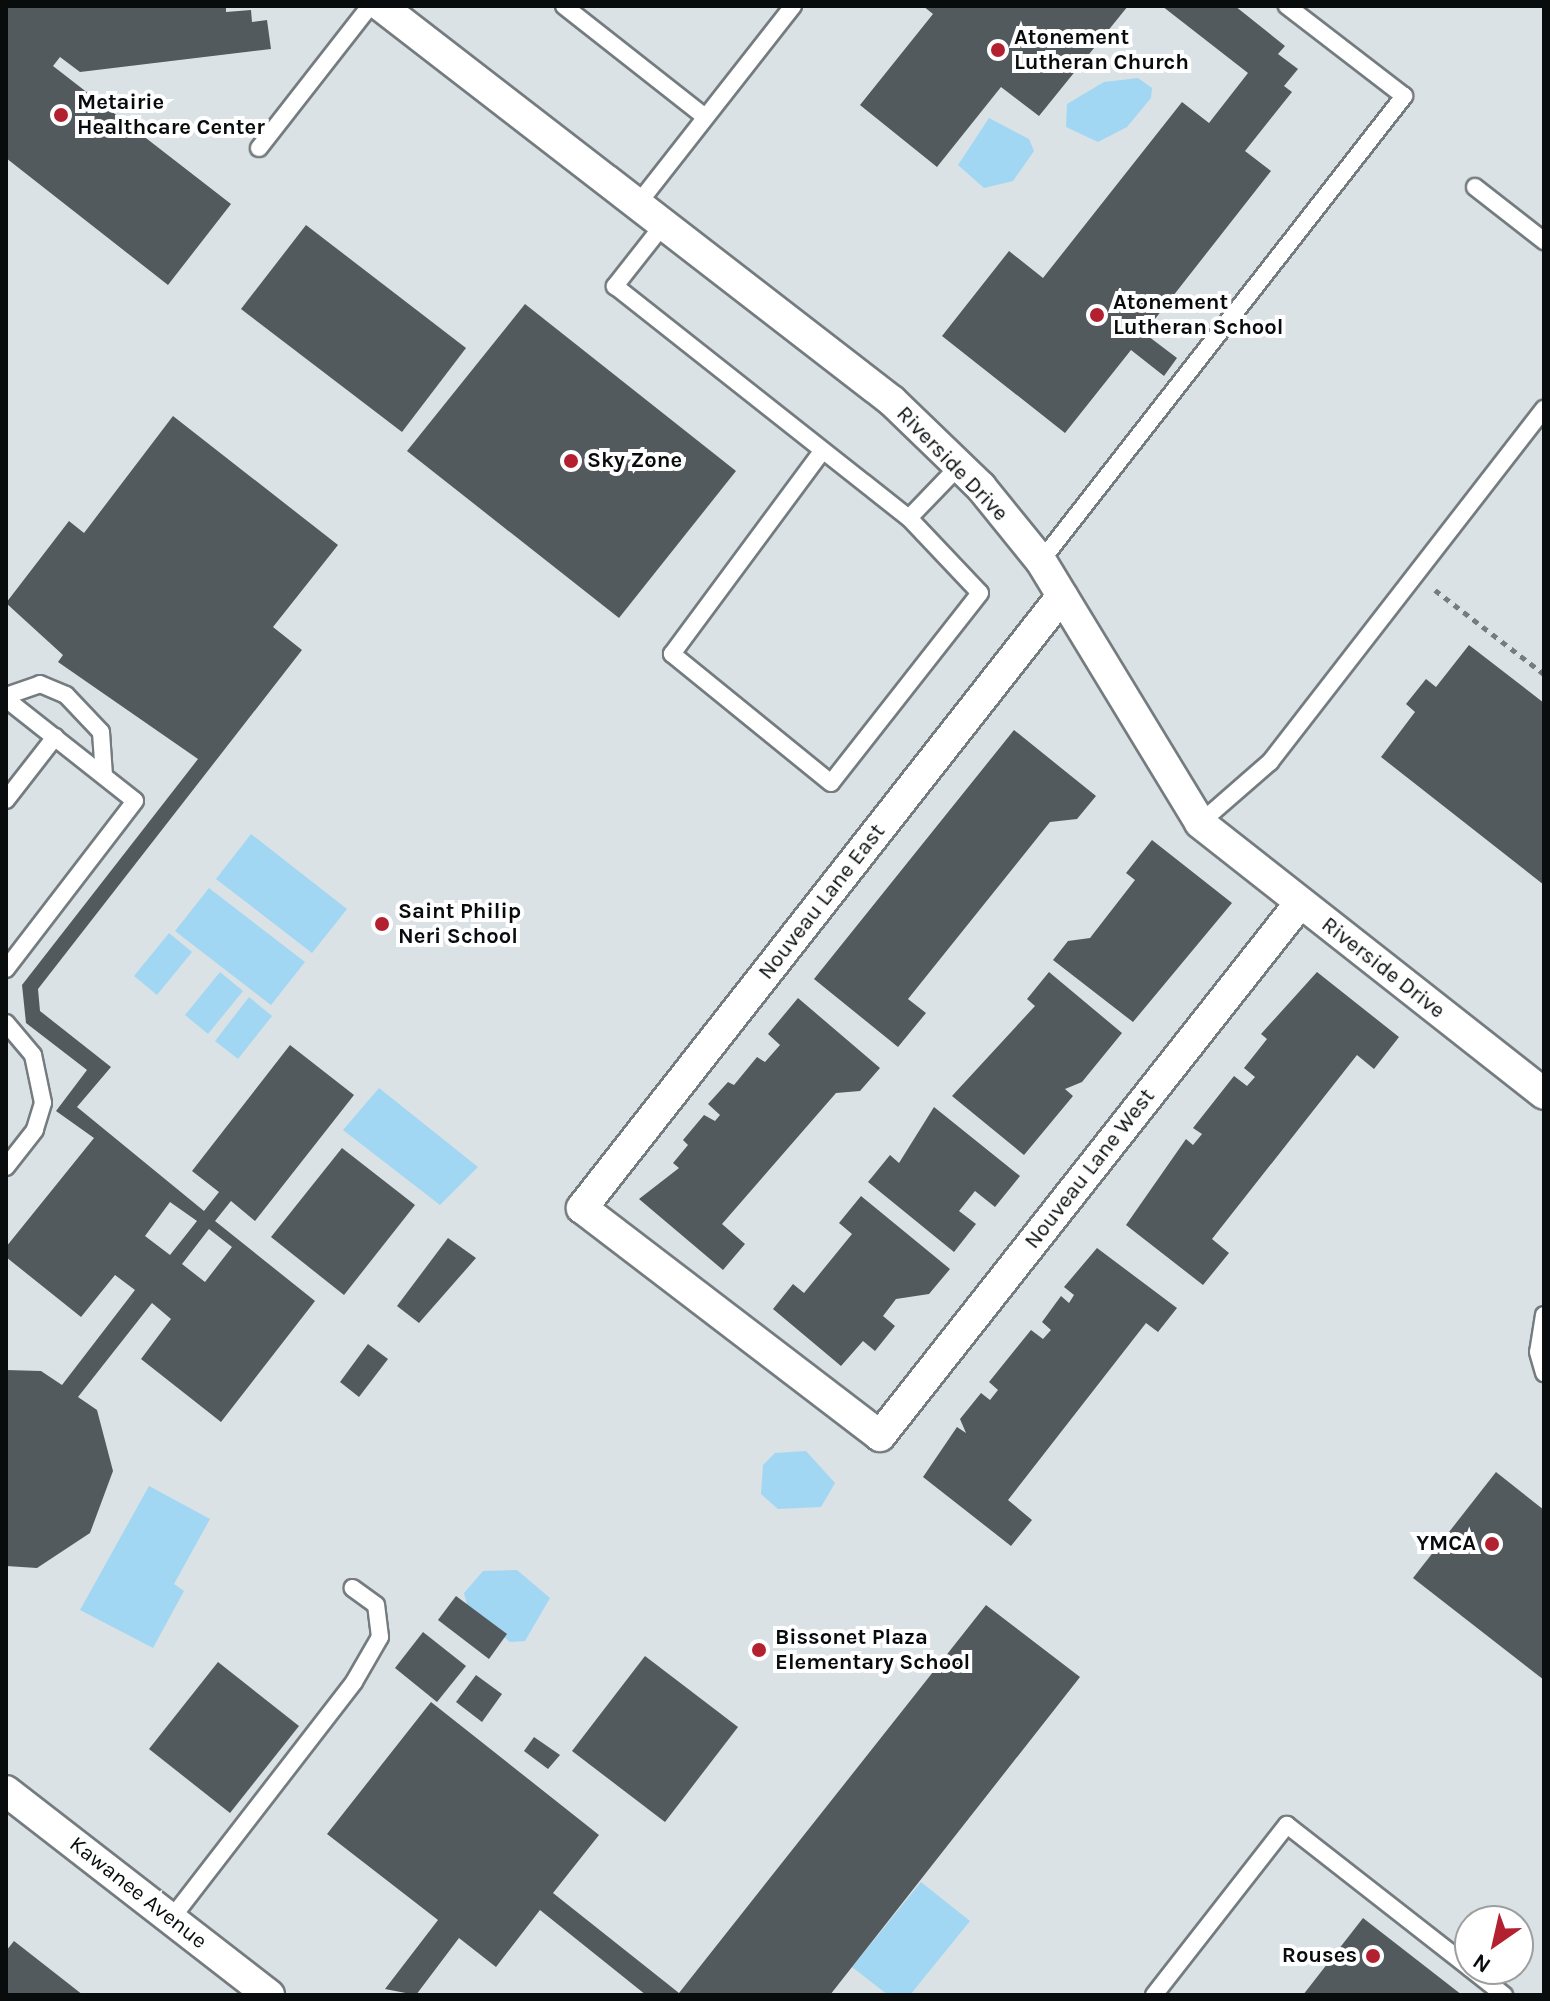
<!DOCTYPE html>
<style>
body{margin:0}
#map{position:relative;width:1550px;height:2001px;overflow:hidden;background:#dae2e6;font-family:Karla,sans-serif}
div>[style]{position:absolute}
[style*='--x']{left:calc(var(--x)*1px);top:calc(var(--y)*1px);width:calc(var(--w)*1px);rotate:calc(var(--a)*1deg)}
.green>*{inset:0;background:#a2d7f3}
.building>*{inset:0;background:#535a5d}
.path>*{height:5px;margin-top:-2.5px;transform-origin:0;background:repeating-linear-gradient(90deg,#767b7e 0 6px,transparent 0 12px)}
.roads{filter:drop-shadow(2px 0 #757c80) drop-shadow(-2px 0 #757c80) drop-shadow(0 2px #757c80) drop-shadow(0 -2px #757c80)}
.lane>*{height:16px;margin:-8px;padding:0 8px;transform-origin:8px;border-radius:8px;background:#fff}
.street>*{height:30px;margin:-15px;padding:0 15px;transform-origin:15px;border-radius:15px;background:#fff}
.dots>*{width:22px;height:22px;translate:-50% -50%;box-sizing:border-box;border:4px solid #fff;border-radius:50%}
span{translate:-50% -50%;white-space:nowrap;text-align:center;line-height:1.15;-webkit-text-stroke:8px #fff;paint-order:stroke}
.poi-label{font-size:22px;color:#090c0d;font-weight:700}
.left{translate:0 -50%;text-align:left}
.right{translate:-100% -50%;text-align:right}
.street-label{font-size:22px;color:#090c0d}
.frame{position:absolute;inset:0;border:8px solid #090c0d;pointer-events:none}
.north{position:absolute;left:1454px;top:1905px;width:80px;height:80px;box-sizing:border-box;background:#fff;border:2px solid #9d9e9e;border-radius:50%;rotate:214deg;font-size:22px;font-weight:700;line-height:32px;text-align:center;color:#090c0d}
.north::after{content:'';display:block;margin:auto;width:28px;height:36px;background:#b32131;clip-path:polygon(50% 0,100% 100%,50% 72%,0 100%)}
</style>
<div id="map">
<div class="green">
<i style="clip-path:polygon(1138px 78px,1152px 88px,1151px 98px,1127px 127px,1098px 142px,1066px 127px,1067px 104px,1104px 82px)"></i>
<i style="clip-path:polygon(989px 118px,1029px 139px,1034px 151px,1013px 181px,984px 188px,958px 165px)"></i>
<i style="clip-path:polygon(251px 834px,347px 909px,312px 953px,216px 879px)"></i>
<i style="clip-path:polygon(209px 888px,305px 962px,271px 1005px,175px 931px)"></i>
<i style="clip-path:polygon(169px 933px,192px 952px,157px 995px,134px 976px)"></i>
<i style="clip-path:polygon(220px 972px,243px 991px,208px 1034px,185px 1015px)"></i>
<i style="clip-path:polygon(249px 997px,272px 1016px,238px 1059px,215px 1041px)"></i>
<i style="clip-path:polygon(379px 1088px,478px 1167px,440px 1205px,343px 1130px)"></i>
<i style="clip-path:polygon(806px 1451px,835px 1483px,821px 1507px,778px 1509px,761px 1494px,763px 1465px,775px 1453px)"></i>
<i style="clip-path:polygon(149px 1486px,210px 1519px,174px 1584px,184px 1591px,153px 1648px,80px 1610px)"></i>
<i style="clip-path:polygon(517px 1570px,550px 1598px,525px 1641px,510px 1642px,468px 1608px,464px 1593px,483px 1571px)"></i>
<i style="clip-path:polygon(921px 1882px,970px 1921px,910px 1995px,888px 1995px,852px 1967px)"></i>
</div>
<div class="building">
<i style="clip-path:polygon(6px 6px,226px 6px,226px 12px,251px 10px,252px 22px,267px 20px,271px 49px,80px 72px,60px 57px,53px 66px,231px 204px,168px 285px,6px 158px)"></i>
<i style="clip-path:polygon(923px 6px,1128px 6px,1039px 116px,1001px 87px,937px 167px,860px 105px,933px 14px)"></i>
<i style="clip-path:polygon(1162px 6px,1235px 6px,1285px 46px,1278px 54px,1298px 69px,1284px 86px,1292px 92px,1245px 151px,1271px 171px,1144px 333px,1177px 358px,1164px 376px,1131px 350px,1065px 433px,942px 336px,1009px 251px,1043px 278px,1182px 102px,1209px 123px,1248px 73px)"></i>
<i style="clip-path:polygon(306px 225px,466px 348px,402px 432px,241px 309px)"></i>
<i style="clip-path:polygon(525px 304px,736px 471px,619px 618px,407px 451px)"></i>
<i style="clip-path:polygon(evenodd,173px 416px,338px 545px,273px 627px,302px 650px,38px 989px,40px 1011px,111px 1067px,77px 1107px,204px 1211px,219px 1192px,192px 1171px,290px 1045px,354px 1095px,255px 1221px,231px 1201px,215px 1221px,315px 1301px,221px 1422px,141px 1359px,171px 1319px,152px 1303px,78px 1397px,97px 1410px,113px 1471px,90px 1533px,37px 1568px,6px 1566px,6px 1370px,41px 1371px,62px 1385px,135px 1290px,115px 1275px,81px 1317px,6px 1257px,6px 1247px,94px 1138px,56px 1111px,87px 1070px,26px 1023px,22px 985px,198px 759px,58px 662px,63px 655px,6px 603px,69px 521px,84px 533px,173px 416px,170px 1202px,197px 1221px,170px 1255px,145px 1236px,170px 1202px,173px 416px,209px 1229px,232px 1247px,205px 1282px,182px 1264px,209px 1229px)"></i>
<i style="clip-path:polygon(1469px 645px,1544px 703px,1544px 885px,1381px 757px,1415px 712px,1406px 704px,1426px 679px,1436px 687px)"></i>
<i style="clip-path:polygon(1014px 730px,1096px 796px,1077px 819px,1050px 822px,908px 999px,926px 1013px,898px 1047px,814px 979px)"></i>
<i style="clip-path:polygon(1152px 840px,1232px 903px,1133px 1022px,1053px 960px,1068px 941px,1090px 938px,1135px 880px,1126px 873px)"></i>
<i style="clip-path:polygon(1049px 972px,1122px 1033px,1082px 1082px,1065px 1089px,1073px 1096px,1024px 1155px,952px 1096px,1035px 1006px,1027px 999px)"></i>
<i style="clip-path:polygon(1317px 972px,1399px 1037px,1374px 1069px,1357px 1055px,1212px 1239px,1229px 1253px,1203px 1285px,1126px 1225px,1186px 1139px,1193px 1145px,1202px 1134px,1193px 1128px,1234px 1076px,1247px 1086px,1255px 1077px,1244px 1068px,1267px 1039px,1261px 1034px)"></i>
<i style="clip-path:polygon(798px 998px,880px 1068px,860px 1091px,836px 1093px,722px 1224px,745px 1244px,723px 1270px,639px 1199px,679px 1168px,673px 1163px,688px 1145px,683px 1140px,704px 1115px,715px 1121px,720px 1115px,708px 1104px,728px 1082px,734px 1085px,757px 1057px,765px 1062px,780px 1045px,768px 1034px)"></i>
<i style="clip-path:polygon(934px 1107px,1020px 1176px,995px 1207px,975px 1191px,959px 1211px,976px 1224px,954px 1252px,868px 1182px,890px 1155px,899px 1163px)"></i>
<i style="clip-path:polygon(342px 1148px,415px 1205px,344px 1295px,271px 1237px)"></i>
<i style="clip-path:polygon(861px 1196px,950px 1269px,929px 1294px,896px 1299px,883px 1316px,895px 1326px,875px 1351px,863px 1341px,841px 1366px,773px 1309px,793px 1284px,804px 1293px,852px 1234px,839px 1223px)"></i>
<i style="clip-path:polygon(448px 1238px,476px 1258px,419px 1323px,397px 1306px)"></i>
<i style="clip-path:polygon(1097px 1248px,1177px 1308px,1158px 1332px,1146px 1323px,1008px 1500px,1032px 1520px,1011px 1546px,923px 1477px,957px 1427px,966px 1433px,960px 1419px,981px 1393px,990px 1400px,998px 1390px,989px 1382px,1031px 1330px,1043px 1339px,1051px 1330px,1042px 1322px,1061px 1296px,1069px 1303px,1074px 1295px,1064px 1287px)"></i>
<i style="clip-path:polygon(368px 1344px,388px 1359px,359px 1397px,340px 1382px)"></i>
<i style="clip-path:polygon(1496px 1472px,1544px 1510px,1544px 1680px,1413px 1578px)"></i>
<i style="clip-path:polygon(456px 1596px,507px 1634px,489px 1659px,438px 1620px)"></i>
<i style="clip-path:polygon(986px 1605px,1080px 1677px,830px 1995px,646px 1995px,540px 1910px,496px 1967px,459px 1938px,416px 1995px,385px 1989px,438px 1920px,327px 1834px,431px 1702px,599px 1835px,553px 1893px,679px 1993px)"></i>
<i style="clip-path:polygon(423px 1632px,466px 1666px,437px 1702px,395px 1668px)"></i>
<i style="clip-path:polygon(645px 1656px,738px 1727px,665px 1822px,572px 1751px)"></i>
<i style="clip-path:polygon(218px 1662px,299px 1726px,230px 1813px,149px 1749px)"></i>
<i style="clip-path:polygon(476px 1675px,502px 1694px,482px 1722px,456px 1702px)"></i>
<i style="clip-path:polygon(534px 1737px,560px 1755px,548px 1769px,524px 1751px)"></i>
<i style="clip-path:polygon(1363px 1918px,1462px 1995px,1303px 1995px)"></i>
<i style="clip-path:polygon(14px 1941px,83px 1995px,6px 1995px,6px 1951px)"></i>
</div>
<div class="path">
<i style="--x:1435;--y:590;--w:138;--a:37.6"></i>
</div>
<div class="roads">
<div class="lane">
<i style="--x:564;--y:6;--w:178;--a:38.2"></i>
<i style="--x:259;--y:148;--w:180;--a:-52"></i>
<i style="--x:1475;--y:187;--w:88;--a:38"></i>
<i style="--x:637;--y:205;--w:253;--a:-51.9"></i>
<i style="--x:663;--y:225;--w:78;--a:128.2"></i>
<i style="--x:615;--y:286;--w:375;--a:38.3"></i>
<i style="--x:909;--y:518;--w:103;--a:46.6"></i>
<i style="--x:980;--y:593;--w:241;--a:128.1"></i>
<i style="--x:831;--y:783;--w:205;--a:-140.9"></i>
<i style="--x:672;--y:654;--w:252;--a:-53.5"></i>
<i style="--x:909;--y:518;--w:72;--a:-46.1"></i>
<i style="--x:1041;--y:561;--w:590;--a:-52.02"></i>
<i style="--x:1404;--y:96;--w:148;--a:-142.4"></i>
<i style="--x:6;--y:696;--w:36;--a:-19"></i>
<i style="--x:40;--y:684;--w:28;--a:23"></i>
<i style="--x:66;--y:695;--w:51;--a:46.6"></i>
<i style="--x:101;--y:732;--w:44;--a:86.1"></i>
<i style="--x:6;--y:699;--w:164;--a:38.3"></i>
<i style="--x:135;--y:801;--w:212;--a:127.5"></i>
<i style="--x:6;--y:800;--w:80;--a:-52.1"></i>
<i style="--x:1200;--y:823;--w:93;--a:-41.1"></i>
<i style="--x:1270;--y:762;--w:447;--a:-52.2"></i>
<i style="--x:6;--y:1023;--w:42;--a:49.8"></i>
<i style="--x:33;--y:1055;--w:49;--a:78.2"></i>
<i style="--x:43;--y:1103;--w:28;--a:107"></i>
<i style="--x:35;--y:1130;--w:47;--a:128.1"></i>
<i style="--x:1544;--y:1315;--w:37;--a:99"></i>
<i style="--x:1538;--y:1352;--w:22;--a:74"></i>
<i style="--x:171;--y:1919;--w:299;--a:-52.3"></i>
<i style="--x:354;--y:1682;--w:52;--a:-60"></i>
<i style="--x:380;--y:1637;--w:32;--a:-97"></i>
<i style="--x:376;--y:1605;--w:29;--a:-144"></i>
<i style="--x:1471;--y:1969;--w:42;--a:38.2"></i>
<i style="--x:1154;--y:1995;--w:216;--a:-52"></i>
<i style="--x:1287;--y:1825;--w:232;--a:38"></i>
</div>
<div class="street">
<i style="--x:381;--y:6;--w:646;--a:37.7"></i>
<i style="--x:892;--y:401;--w:124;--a:44"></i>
<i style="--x:981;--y:487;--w:95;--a:51"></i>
<i style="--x:1041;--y:561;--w:306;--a:58.7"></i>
<i style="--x:1200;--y:823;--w:438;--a:38.2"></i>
<i style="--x:1062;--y:596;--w:778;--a:128.11"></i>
<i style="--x:582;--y:1208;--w:375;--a:37.4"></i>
<i style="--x:880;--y:1436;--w:679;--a:-51.76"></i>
<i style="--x:6;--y:1791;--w:333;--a:37.8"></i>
</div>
</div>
<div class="dots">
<i style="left:998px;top:50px;background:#b32131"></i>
<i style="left:61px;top:115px;background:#b32131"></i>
<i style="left:1097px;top:315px;background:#b32131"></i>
<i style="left:571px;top:461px;background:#b32131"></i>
<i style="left:382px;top:924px;background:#b32131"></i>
<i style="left:1492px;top:1544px;background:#b32131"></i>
<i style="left:759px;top:1650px;background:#b32131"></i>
<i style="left:1373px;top:1956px;background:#b32131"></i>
</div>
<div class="poi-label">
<span class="left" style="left:1014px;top:50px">Atonement<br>Lutheran Church</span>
<span class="left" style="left:77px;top:115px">Metairie<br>Healthcare Center</span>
<span class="left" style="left:1113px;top:315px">Atonement<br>Lutheran School</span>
<span class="left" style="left:587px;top:461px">Sky Zone</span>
<span class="left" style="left:398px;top:924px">Saint Philip<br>Neri School</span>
<span class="right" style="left:1476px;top:1544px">YMCA</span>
<span class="left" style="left:775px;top:1650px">Bissonet Plaza<br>Elementary School</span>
<span class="right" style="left:1357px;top:1956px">Rouses</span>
</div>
<div class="street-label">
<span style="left:952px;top:464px;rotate:46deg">Riverside Drive</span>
<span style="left:822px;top:902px;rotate:-52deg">Nouveau Lane East</span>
<span style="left:1383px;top:968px;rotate:38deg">Riverside Drive</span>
<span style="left:1090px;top:1169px;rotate:-52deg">Nouveau Lane West</span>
<span style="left:138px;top:1893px;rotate:38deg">Kawanee Avenue</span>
</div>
<div class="frame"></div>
<div class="north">N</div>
</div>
